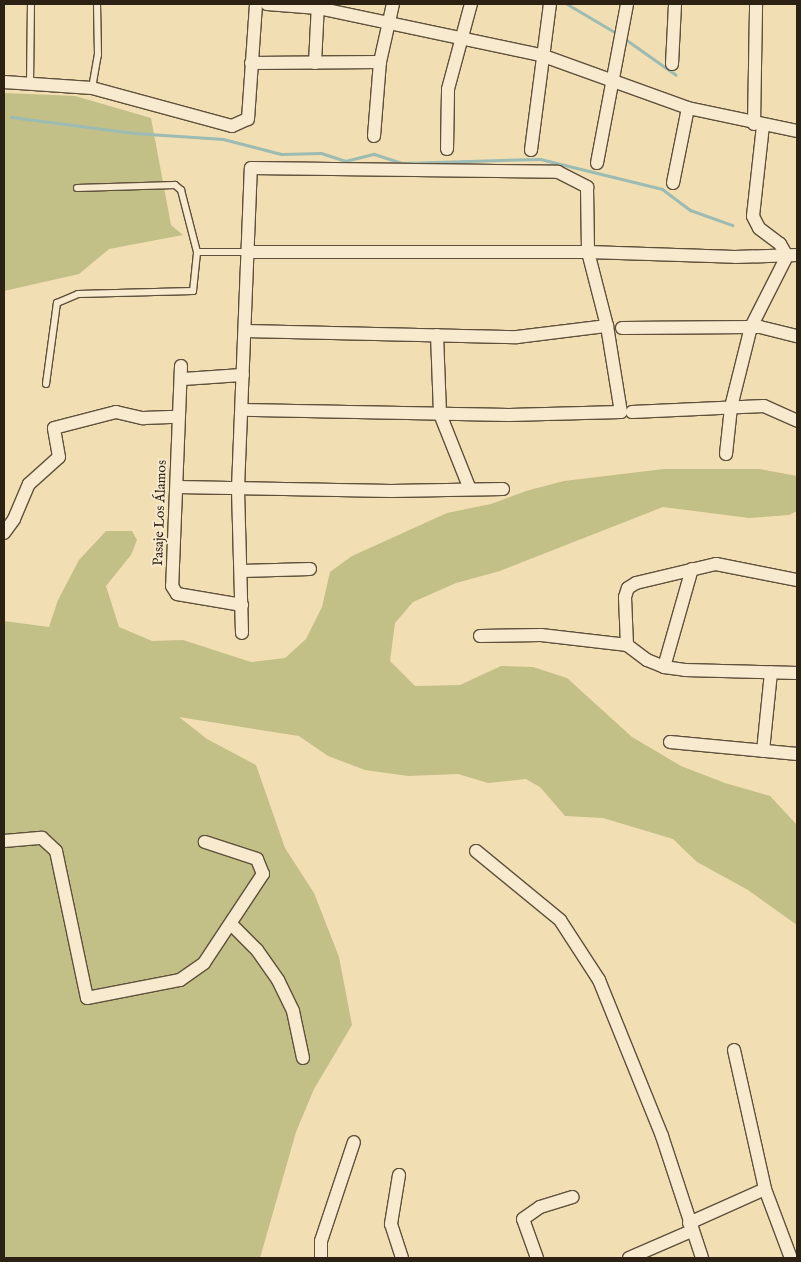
<!DOCTYPE html>
<meta charset="utf-8">
<style>
body{margin:0}
#map{position:relative;width:801px;height:1262px;overflow:hidden;background:#f2deb3;font-family:"IM FELL English",serif}
div>[style]{position:absolute}
[style*='--x']{left:calc(var(--x)*1px);top:calc(var(--y)*1px);width:calc(var(--w)*1px);rotate:calc(var(--a)*1deg)}
.green>*{inset:0;background:#c2bf87}
.stream>*{height:3px;margin:-1.5px;padding:0 1.5px;transform-origin:1.5px;border-radius:1.5px;background:#9cbbb2}
.roads{filter:drop-shadow(1px 0 #5e503b) drop-shadow(-1px 0 #5e503b) drop-shadow(0 1px #5e503b) drop-shadow(0 -1px #5e503b)}
.lane>*{height:6px;margin:-3px;padding:0 3px;transform-origin:3px;border-radius:3px;background:#f7eace}
.street>*{height:12px;margin:-6px;padding:0 6px;transform-origin:6px;border-radius:6px;background:#f7eace}
span{translate:-50% -50%;white-space:nowrap;text-align:center;line-height:1.15;-webkit-text-stroke:4px #f7eace;paint-order:stroke}
.street-label{font-size:14px;color:#2d2113}
.frame{position:absolute;inset:0;border:5px solid #2d2113;pointer-events:none}
</style>
<div id="map">
<div class="green">
<i style="clip-path:polygon(4px 93px,75px 96px,151px 118px,171px 225px,183px 235px,109px 249px,79px 274px,4px 291px)"></i>
<i style="clip-path:polygon(664px 469px,760px 469px,797px 476px,797px 511px,789px 515px,749px 518px,663px 507px,500px 571px,456px 583px,413px 602px,395px 623px,390px 661px,415px 686px,460px 685px,501px 666px,533px 667px,567px 678px,632px 737px,681px 766px,725px 783px,770px 796px,797px 825px,797px 925px,748px 890px,697px 862px,673px 839px,603px 818px,565px 816px,540px 787px,526px 779px,488px 783px,458px 774px,408px 776px,365px 770px,328px 756px,299px 736px,179px 717px,207px 739px,256px 765px,285px 848px,314px 893px,339px 957px,352px 1025px,314px 1089px,296px 1132px,260px 1258px,4px 1258px,4px 621px,49px 627px,58px 600px,79px 560px,106px 531px,132px 531px,137px 540px,131px 555px,106px 586px,119px 627px,152px 641px,183px 640px,251px 662px,285px 658px,306px 639px,322px 607px,330px 572px,352px 556px,447px 513px,491px 504px,526px 491px,564px 481px)"></i>
</div>
<div class="stream">
<i style="--x:567;--y:4;--w:59;--a:30.5"></i>
<i style="--x:625;--y:39;--w:62;--a:35.2"></i>
<i style="--x:11;--y:117;--w:124;--a:7.4"></i>
<i style="--x:134;--y:133;--w:89;--a:3.9"></i>
<i style="--x:223;--y:139;--w:60;--a:14.5"></i>
<i style="--x:281;--y:154;--w:40;--a:-1.4"></i>
<i style="--x:321;--y:153;--w:25;--a:18"></i>
<i style="--x:345;--y:161;--w:30;--a:-14"></i>
<i style="--x:374;--y:154;--w:29;--a:18"></i>
<i style="--x:402;--y:163;--w:138;--a:-1.7"></i>
<i style="--x:540;--y:159;--w:126;--a:13.8"></i>
<i style="--x:662;--y:189;--w:35;--a:37"></i>
<i style="--x:690;--y:210;--w:45;--a:19.7"></i>
</div>
<div class="roads">
<div class="lane">
<i style="--x:30;--y:84;--w:80;--a:-89.3"></i>
<i style="--x:92;--y:88;--w:34;--a:-80"></i>
<i style="--x:98;--y:55;--w:51;--a:-91.1"></i>
<i style="--x:77;--y:188;--w:98;--a:-1.8"></i>
<i style="--x:175;--y:185;--w:8;--a:40"></i>
<i style="--x:181;--y:190;--w:64;--a:75.5"></i>
<i style="--x:46;--y:384;--w:82;--a:-82.3"></i>
<i style="--x:57;--y:303;--w:23;--a:-23"></i>
<i style="--x:78;--y:294;--w:115;--a:-1.5"></i>
<i style="--x:193;--y:291;--w:39;--a:-84"></i>
<i style="--x:197;--y:252;--w:51;--a:0"></i>
</div>
<div class="street">
<i style="--x:267;--y:4;--w:51;--a:4.5"></i>
<i style="--x:318;--y:8;--w:228;--a:11.9"></i>
<i style="--x:541;--y:55;--w:156;--a:19.8"></i>
<i style="--x:688;--y:108;--w:111;--a:11.9"></i>
<i style="--x:251;--y:63;--w:129;--a:-0.4"></i>
<i style="--x:315;--y:63;--w:59;--a:-87.1"></i>
<i style="--x:672;--y:64;--w:60;--a:-87.1"></i>
<i style="--x:4;--y:82;--w:88;--a:3.9"></i>
<i style="--x:92;--y:88;--w:145;--a:15.2"></i>
<i style="--x:232;--y:126;--w:17;--a:-24"></i>
<i style="--x:248;--y:119;--w:115;--a:-86"></i>
<i style="--x:754;--y:124;--w:120;--a:-89"></i>
<i style="--x:374;--y:136;--w:74;--a:-85.4"></i>
<i style="--x:380;--y:62;--w:59;--a:-77.4"></i>
<i style="--x:447;--y:149;--w:60;--a:-89"></i>
<i style="--x:448;--y:89;--w:88;--a:-74.9"></i>
<i style="--x:531;--y:150;--w:147;--a:-82.6"></i>
<i style="--x:597;--y:163;--w:162;--a:-79.3"></i>
<i style="--x:673;--y:183;--w:76;--a:-78.7"></i>
<i style="--x:250;--y:252;--w:338;--a:0"></i>
<i style="--x:588;--y:252;--w:147;--a:1.9"></i>
<i style="--x:735;--y:257;--w:62;--a:-1.8"></i>
<i style="--x:622;--y:328;--w:138;--a:-0.4"></i>
<i style="--x:760;--y:327;--w:38;--a:14"></i>
<i style="--x:245;--y:331;--w:272;--a:1.3"></i>
<i style="--x:517;--y:337;--w:91;--a:-7"></i>
<i style="--x:437;--y:335;--w:79;--a:87.8"></i>
<i style="--x:440;--y:414;--w:79;--a:68.3"></i>
<i style="--x:181;--y:366;--w:220;--a:92.3"></i>
<i style="--x:172;--y:586;--w:9;--a:58"></i>
<i style="--x:177;--y:594;--w:66;--a:9.6"></i>
<i style="--x:182;--y:379;--w:61;--a:-3.8"></i>
<i style="--x:632;--y:412;--w:132;--a:-2.6"></i>
<i style="--x:764;--y:406;--w:36;--a:24"></i>
<i style="--x:726;--y:454;--w:47;--a:-83.9"></i>
<i style="--x:731;--y:407;--w:82;--a:-76"></i>
<i style="--x:751;--y:327;--w:80;--a:-63.1"></i>
<i style="--x:787;--y:256;--w:14;--a:-120"></i>
<i style="--x:780;--y:244;--w:26;--a:-143"></i>
<i style="--x:759;--y:228;--w:13;--a:-117"></i>
<i style="--x:753;--y:216;--w:91;--a:-83.7"></i>
<i style="--x:177;--y:487;--w:214;--a:1.1"></i>
<i style="--x:391;--y:491;--w:112;--a:-1"></i>
<i style="--x:4;--y:533;--w:17;--a:-54"></i>
<i style="--x:14;--y:519;--w:38;--a:-67"></i>
<i style="--x:29;--y:484;--w:40;--a:-42"></i>
<i style="--x:59;--y:457;--w:29;--a:-100"></i>
<i style="--x:54;--y:428;--w:64;--a:-14.5"></i>
<i style="--x:116;--y:412;--w:28;--a:13"></i>
<i style="--x:143;--y:418;--w:34;--a:-2"></i>
<i style="--x:242;--y:571;--w:68;--a:-1.7"></i>
<i style="--x:242;--y:633;--w:145;--a:-91.6"></i>
<i style="--x:238;--y:488;--w:320;--a:-87.7"></i>
<i style="--x:251;--y:168;--w:307;--a:0.7"></i>
<i style="--x:558;--y:172;--w:33;--a:27"></i>
<i style="--x:587;--y:187;--w:65;--a:89.1"></i>
<i style="--x:588;--y:252;--w:76;--a:75.6"></i>
<i style="--x:607;--y:326;--w:87;--a:80.8"></i>
<i style="--x:621;--y:412;--w:112;--a:178.5"></i>
<i style="--x:509;--y:415;--w:267;--a:-178.9"></i>
<i style="--x:480;--y:636;--w:61;--a:-0.9"></i>
<i style="--x:541;--y:635;--w:87;--a:6.6"></i>
<i style="--x:627;--y:645;--w:25;--a:37"></i>
<i style="--x:647;--y:660;--w:18;--a:22"></i>
<i style="--x:664;--y:667;--w:21;--a:8"></i>
<i style="--x:685;--y:670;--w:112;--a:1.5"></i>
<i style="--x:627;--y:645;--w:48;--a:-92.4"></i>
<i style="--x:625;--y:597;--w:9;--a:-72"></i>
<i style="--x:628;--y:588;--w:9;--a:-32"></i>
<i style="--x:636;--y:583;--w:82;--a:-13.4"></i>
<i style="--x:716;--y:564;--w:83;--a:11.2"></i>
<i style="--x:664;--y:667;--w:102;--a:-74.1"></i>
<i style="--x:670;--y:742;--w:128;--a:5.4"></i>
<i style="--x:763;--y:751;--w:79;--a:-84.2"></i>
<i style="--x:4;--y:841;--w:38;--a:-5"></i>
<i style="--x:42;--y:838;--w:19;--a:43"></i>
<i style="--x:56;--y:851;--w:150;--a:78.1"></i>
<i style="--x:87;--y:998;--w:95;--a:-11"></i>
<i style="--x:180;--y:980;--w:29;--a:-35"></i>
<i style="--x:204;--y:963;--w:107;--a:-56.5"></i>
<i style="--x:263;--y:874;--w:16;--a:-112"></i>
<i style="--x:257;--y:859;--w:55;--a:-161.9"></i>
<i style="--x:476;--y:851;--w:109;--a:39.4"></i>
<i style="--x:560;--y:920;--w:72;--a:57"></i>
<i style="--x:599;--y:980;--w:168;--a:68"></i>
<i style="--x:662;--y:1136;--w:128;--a:71.8"></i>
<i style="--x:231;--y:924;--w:37;--a:45"></i>
<i style="--x:257;--y:950;--w:37;--a:55"></i>
<i style="--x:278;--y:980;--w:34;--a:64"></i>
<i style="--x:293;--y:1011;--w:48;--a:78"></i>
<i style="--x:734;--y:1050;--w:142;--a:77.4"></i>
<i style="--x:765;--y:1189;--w:74;--a:69.4"></i>
<i style="--x:399;--y:1175;--w:50;--a:99.3"></i>
<i style="--x:391;--y:1224;--w:36;--a:72"></i>
<i style="--x:689;--y:1223;--w:83;--a:-24.1"></i>
<i style="--x:321;--y:1258;--w:17;--a:-90"></i>
<i style="--x:321;--y:1241;--w:104;--a:-71.6"></i>
<i style="--x:537;--y:1258;--w:41;--a:-109.7"></i>
<i style="--x:523;--y:1219;--w:21;--a:-35"></i>
<i style="--x:540;--y:1207;--w:34;--a:-17"></i>
<i style="--x:629;--y:1258;--w:68;--a:-23.5"></i>
</div>
</div>
<div class="street-label">
<span style="left:160px;top:513px;rotate:-88deg">Pasaje Los Álamos</span>
</div>
<div class="frame"></div>
</div>
